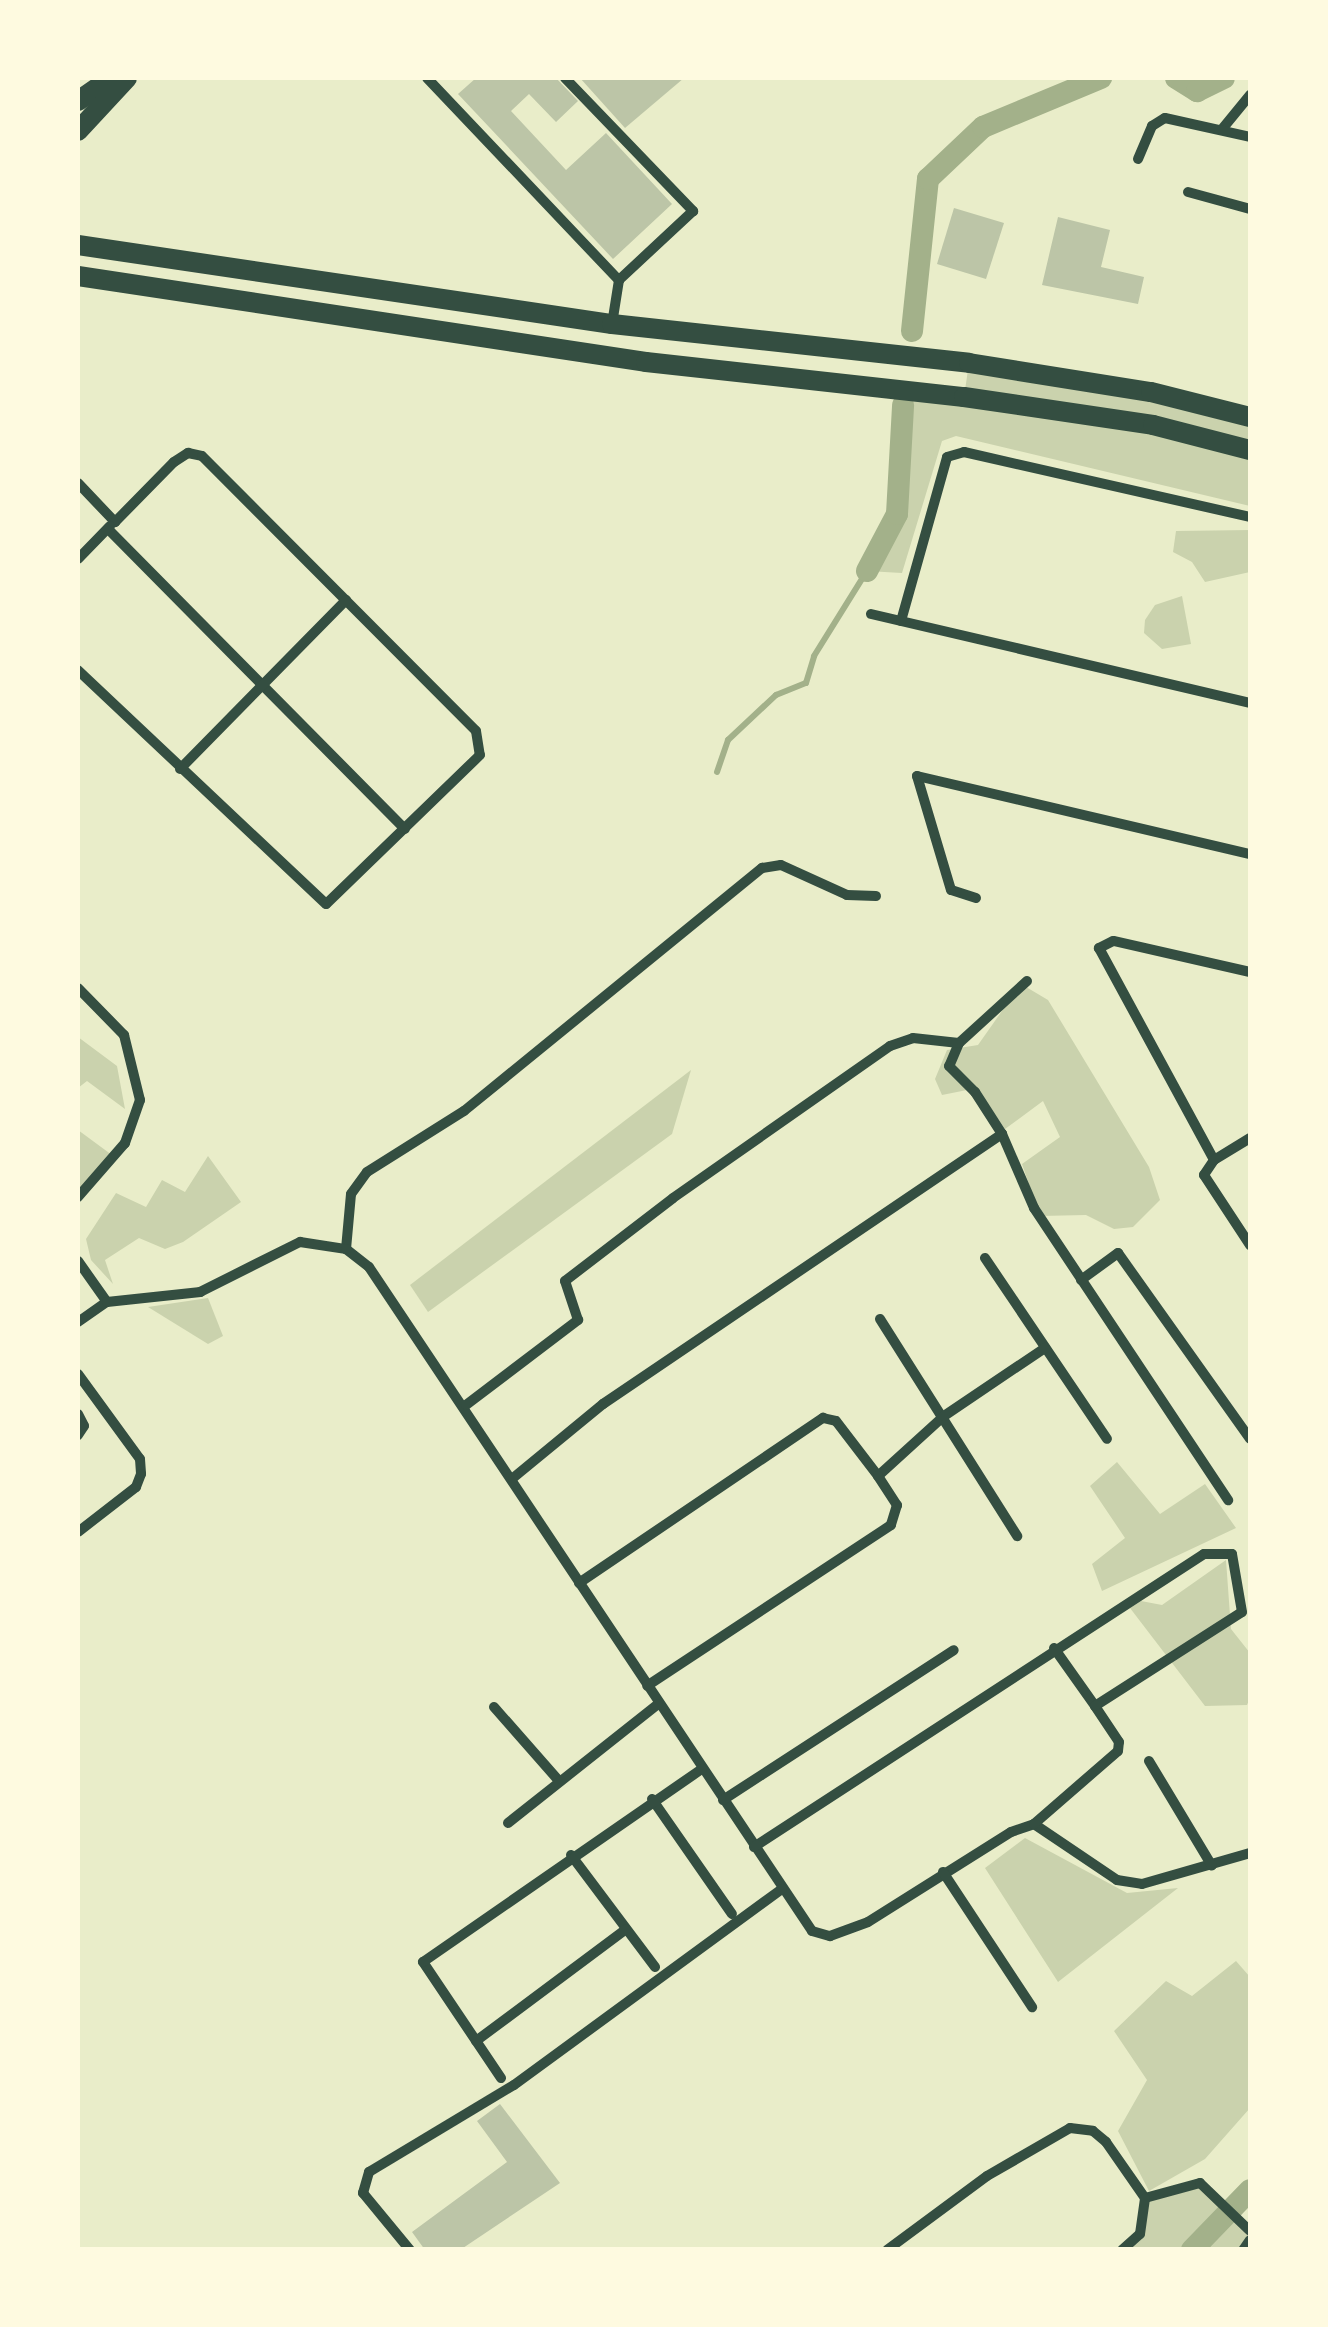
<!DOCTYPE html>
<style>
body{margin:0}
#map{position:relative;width:1328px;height:2327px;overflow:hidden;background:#e9edc9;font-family:Barlow,sans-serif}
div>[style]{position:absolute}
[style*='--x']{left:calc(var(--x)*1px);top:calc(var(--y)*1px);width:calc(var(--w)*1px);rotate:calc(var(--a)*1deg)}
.green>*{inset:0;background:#cad2ad}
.stream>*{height:6px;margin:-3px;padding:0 3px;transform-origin:3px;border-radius:3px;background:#a3b18a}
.canal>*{height:22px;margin:-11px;padding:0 11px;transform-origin:11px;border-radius:11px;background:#a3b18a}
.building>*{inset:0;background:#bcc5a7}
.minor>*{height:10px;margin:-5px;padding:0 5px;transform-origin:5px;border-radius:5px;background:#344e41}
.primary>*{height:20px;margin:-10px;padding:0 10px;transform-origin:10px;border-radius:10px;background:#344e41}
.trunk>*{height:20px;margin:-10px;padding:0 10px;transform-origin:10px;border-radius:10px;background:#344e41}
span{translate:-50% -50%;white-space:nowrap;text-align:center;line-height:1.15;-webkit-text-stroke:10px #fefae0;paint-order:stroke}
.frame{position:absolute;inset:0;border:80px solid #fefae0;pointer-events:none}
</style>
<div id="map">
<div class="green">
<i style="clip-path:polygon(969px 363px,1250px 418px,1250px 506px,956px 436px,942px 441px,902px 573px,867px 571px,897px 514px,906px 390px,964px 397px)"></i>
<i style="clip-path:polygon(1250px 530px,1250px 572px,1205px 582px,1192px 562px,1173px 552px,1176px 531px)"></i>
<i style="clip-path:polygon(1182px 596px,1191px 644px,1162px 649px,1144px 633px,1145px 620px,1155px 605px)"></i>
<i style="clip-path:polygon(1021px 984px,1048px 1000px,1149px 1167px,1160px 1200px,1133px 1227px,1114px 1229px,1086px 1215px,1040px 1216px,1022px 1164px,1060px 1137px,1043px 1101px,1005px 1129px,977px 1088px,942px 1095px,935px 1079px,947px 1050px,978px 1045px)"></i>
<i style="clip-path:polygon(78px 1037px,117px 1066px,125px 1109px,87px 1081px,78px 1088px)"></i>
<i style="clip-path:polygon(691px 1070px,672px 1134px,428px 1312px,410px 1285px)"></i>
<i style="clip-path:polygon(78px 1130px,116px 1158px,83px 1196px,78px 1189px)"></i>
<i style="clip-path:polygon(208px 1156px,241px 1202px,183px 1242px,165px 1249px,139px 1238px,105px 1260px,113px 1284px,91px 1260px,86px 1239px,116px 1193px,146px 1207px,162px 1180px,185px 1192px)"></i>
<i style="clip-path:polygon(208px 1298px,223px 1336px,208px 1344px,148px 1307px)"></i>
<i style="clip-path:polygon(1117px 1462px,1160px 1514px,1205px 1484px,1236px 1528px,1102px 1591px,1092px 1564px,1125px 1538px,1090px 1486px)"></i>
<i style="clip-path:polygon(1226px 1560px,1231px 1629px,1250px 1653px,1250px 1698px,1247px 1705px,1205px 1706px,1130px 1608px,1141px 1601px,1162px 1605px)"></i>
<i style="clip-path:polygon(1025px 1838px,1127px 1893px,1178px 1888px,1058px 1982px,985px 1868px)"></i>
<i style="clip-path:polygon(1236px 1961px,1250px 1977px,1250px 2108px,1205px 2159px,1149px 2191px,1118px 2131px,1147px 2080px,1114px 2031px,1166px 1981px,1192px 1996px)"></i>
<i style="clip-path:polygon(1200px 2183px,1250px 2231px,1243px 2249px,1122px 2250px,1134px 2242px,1145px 2198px)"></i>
</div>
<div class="stream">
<i style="--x:717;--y:772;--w:34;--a:-71"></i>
<i style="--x:728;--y:740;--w:66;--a:-43.2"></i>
<i style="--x:776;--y:695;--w:32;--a:-22"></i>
<i style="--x:806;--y:683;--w:28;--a:-73"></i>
<i style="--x:814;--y:656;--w:100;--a:-58.1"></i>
</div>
<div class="canal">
<i style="--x:1176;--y:78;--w:25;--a:32"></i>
<i style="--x:1197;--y:91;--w:30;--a:-26"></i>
<i style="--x:912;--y:331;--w:153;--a:-84"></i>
<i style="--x:928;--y:179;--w:76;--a:-43.4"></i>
<i style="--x:983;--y:127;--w:128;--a:-22.6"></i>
<i style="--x:867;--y:571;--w:64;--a:-62.2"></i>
<i style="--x:897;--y:514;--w:109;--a:-86.8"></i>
<i style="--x:1192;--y:2250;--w:83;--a:-46"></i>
</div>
<div class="building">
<i style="clip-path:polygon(476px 78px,556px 78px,578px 101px,556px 122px,529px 94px,511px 111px,566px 170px,606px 133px,672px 204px,613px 259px,458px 94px)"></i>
<i style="clip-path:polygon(580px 78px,684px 78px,625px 128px)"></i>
<i style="clip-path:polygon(954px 208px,1004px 223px,986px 279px,937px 264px)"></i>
<i style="clip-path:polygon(1058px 217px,1110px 230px,1101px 267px,1144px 277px,1138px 304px,1042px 285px)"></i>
<i style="clip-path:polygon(500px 2104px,560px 2183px,460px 2250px,425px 2250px,412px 2232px,507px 2162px,477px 2121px)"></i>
</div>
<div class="minor">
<i style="--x:427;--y:78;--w:279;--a:46.5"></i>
<i style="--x:565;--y:78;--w:185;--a:46.1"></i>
<i style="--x:693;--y:211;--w:101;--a:137"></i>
<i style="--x:619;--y:280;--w:45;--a:99"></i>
<i style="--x:1223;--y:128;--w:43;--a:-50.7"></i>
<i style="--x:1138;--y:159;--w:36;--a:-67"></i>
<i style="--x:1152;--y:126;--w:15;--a:-32"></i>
<i style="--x:1165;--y:118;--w:87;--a:12.6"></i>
<i style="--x:1188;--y:192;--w:64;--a:15.3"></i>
<i style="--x:78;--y:483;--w:54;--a:46.5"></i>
<i style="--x:115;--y:522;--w:84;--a:-45.5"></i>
<i style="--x:174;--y:462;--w:17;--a:-33"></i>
<i style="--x:188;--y:453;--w:14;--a:12"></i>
<i style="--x:202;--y:456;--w:388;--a:45.1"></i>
<i style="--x:476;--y:731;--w:24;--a:81"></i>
<i style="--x:480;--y:755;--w:214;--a:135.9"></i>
<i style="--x:326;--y:904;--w:341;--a:-136.7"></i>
<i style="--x:108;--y:529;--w:422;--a:45.3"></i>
<i style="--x:78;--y:559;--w:46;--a:-45.9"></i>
<i style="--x:871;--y:614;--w:389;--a:13.2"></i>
<i style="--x:901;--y:621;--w:170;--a:-74.3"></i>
<i style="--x:947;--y:457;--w:18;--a:-16"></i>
<i style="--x:964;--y:452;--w:293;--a:12.8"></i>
<i style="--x:180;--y:769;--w:237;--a:-45.5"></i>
<i style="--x:976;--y:898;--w:26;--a:-162"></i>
<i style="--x:951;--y:890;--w:119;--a:-106.6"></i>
<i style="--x:917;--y:776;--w:342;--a:13.2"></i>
<i style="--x:1250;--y:972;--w:140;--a:-167.2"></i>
<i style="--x:1113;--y:941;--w:16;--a:153"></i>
<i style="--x:1099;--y:948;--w:241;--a:61.5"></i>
<i style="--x:1214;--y:1160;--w:18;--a:124"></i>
<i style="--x:1204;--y:1175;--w:84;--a:56.7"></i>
<i style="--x:1027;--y:981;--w:92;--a:137.6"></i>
<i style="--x:959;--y:1043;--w:25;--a:113"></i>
<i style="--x:949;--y:1066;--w:37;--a:45"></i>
<i style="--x:975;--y:1092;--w:50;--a:57.3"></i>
<i style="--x:1002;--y:1134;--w:81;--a:66.6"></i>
<i style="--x:1034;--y:1208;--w:351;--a:56.4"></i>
<i style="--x:78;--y:988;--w:66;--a:45.6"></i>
<i style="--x:124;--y:1035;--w:67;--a:76.2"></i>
<i style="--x:140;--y:1100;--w:46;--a:109.2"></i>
<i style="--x:125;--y:1143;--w:72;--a:131"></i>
<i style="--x:1214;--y:1160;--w:42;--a:-31.4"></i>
<i style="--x:346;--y:1249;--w:55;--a:-84.8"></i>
<i style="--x:351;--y:1194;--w:27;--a:-54"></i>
<i style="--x:367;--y:1172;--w:115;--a:-32.2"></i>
<i style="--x:464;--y:1111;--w:385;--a:-39.2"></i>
<i style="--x:762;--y:868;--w:19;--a:-9"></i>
<i style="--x:781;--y:865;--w:72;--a:24.4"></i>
<i style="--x:847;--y:895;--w:29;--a:2"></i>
<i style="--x:985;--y:1258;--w:218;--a:56"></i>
<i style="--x:78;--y:1261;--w:50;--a:54.7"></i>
<i style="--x:1081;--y:1280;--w:46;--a:-36.1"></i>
<i style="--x:1118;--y:1253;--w:228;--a:54.6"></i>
<i style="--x:880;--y:1319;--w:257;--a:57.7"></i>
<i style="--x:78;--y:1322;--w:35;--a:-35"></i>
<i style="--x:107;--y:1302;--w:94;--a:-6.1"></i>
<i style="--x:200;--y:1292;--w:112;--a:-26.6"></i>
<i style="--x:300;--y:1242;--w:47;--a:8.7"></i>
<i style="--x:346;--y:1249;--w:29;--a:38"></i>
<i style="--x:369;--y:1267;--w:798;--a:56.29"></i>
<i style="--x:812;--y:1931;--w:19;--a:16"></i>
<i style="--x:830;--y:1936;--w:40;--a:-20.2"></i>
<i style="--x:868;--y:1922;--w:169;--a:-32.2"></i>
<i style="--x:1011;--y:1832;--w:24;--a:-19"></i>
<i style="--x:1034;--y:1824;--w:100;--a:34"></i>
<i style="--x:1117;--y:1880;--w:25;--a:9"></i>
<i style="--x:1142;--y:1884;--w:112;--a:-16"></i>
<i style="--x:78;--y:1374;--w:105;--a:53.9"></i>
<i style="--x:140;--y:1459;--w:15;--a:86"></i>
<i style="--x:141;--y:1474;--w:14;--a:111"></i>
<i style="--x:136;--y:1487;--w:73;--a:142.2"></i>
<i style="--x:466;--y:1405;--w:141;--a:-37.2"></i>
<i style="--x:578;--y:1320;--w:41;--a:-108.4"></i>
<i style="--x:565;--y:1281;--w:136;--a:-37.5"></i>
<i style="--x:673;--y:1198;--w:265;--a:-35"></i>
<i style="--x:890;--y:1046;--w:24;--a:-19"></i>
<i style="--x:913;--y:1038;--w:46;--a:6.2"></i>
<i style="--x:78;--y:1414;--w:13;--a:63"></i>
<i style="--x:84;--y:1426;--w:11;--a:124"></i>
<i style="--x:878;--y:1476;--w:89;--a:-42.3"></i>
<i style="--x:944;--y:1416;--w:122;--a:-34"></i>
<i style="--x:513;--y:1478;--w:117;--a:-39.4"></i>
<i style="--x:603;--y:1404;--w:482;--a:-34.1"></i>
<i style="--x:579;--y:1583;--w:295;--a:-34.1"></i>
<i style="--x:823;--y:1418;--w:13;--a:13"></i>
<i style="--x:836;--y:1421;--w:69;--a:52.6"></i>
<i style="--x:878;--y:1476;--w:35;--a:57"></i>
<i style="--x:897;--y:1505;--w:21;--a:107"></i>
<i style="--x:891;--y:1525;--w:292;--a:146.6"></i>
<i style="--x:1054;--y:1648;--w:71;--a:54.7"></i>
<i style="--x:494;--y:1707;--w:98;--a:48.7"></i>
<i style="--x:1149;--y:1761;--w:122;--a:59"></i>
<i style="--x:652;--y:1799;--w:140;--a:55.2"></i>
<i style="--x:723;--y:1800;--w:275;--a:-33"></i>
<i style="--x:508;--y:1823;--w:191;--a:-38.4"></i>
<i style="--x:1034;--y:1824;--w:111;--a:-41"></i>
<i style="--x:1118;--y:1751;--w:9;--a:-84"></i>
<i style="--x:1119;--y:1742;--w:43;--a:-123.7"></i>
<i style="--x:1095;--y:1706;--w:174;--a:-32.6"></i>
<i style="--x:754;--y:1847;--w:537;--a:-33.07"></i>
<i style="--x:1204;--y:1554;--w:28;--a:0"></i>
<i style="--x:1232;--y:1554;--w:59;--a:80.2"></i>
<i style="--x:571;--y:1855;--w:140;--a:53.1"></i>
<i style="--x:943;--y:1872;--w:162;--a:56.6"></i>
<i style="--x:476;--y:2041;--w:187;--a:-36.7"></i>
<i style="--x:501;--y:2078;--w:140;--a:-123.9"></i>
<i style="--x:423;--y:1962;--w:339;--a:-34.7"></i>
<i style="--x:1145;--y:2198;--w:57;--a:-15.3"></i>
<i style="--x:1200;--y:2183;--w:69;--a:43.8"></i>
<i style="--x:410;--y:2250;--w:74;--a:-129.5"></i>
<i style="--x:363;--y:2193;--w:22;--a:-74"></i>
<i style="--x:369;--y:2172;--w:169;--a:-31"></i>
<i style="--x:514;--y:2085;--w:332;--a:-36.2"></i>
<i style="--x:887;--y:2250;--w:124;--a:-36.5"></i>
<i style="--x:987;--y:2176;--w:96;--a:-30"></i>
<i style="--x:1070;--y:2128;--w:23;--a:7"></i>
<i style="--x:1093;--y:2131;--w:17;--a:40"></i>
<i style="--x:1106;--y:2142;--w:68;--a:55.1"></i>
<i style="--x:1122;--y:2250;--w:24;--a:-42"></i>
<i style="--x:1140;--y:2234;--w:36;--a:-82"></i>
<i style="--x:1243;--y:2250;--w:12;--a:-55"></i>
</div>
<div class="primary">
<i style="--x:78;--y:101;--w:40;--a:-34.9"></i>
<i style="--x:78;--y:131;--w:72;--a:-47.2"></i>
</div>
<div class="trunk">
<i style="--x:78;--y:245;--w:540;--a:8.42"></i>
<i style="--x:612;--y:324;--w:359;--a:6.2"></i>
<i style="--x:969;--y:363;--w:184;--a:9.1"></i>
<i style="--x:1151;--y:392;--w:102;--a:14.2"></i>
<i style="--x:78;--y:276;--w:574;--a:8.61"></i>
<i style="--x:646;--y:362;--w:320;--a:6.3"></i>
<i style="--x:964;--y:397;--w:191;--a:8.4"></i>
<i style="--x:1153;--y:425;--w:100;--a:14.5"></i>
</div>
<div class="frame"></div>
</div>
